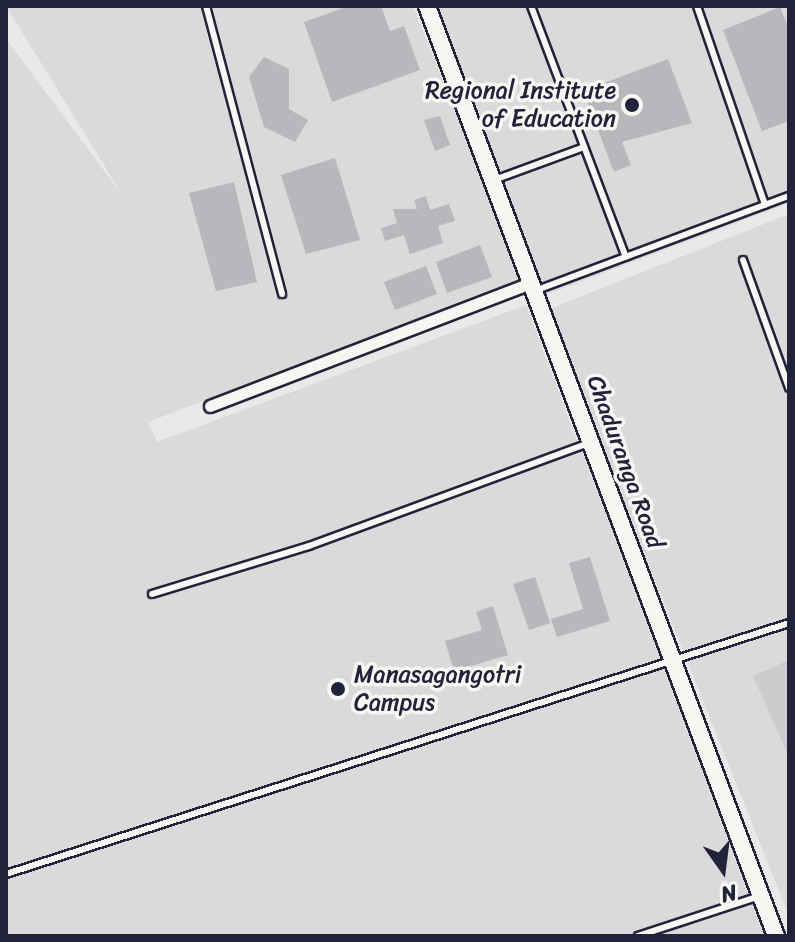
<!DOCTYPE html>
<style>
body{margin:0}
#map{position:relative;width:795px;height:942px;overflow:hidden;background:#e9e9e7;font-family:Sriracha,sans-serif}
div>[style]{position:absolute}
[style*='--x']{left:calc(var(--x)*1px);top:calc(var(--y)*1px);width:calc(var(--w)*1px);rotate:calc(var(--a)*1deg)}
.built>*{inset:0;background:#dadada}
.green>*{inset:0;background:#ccccce}
.building>*{inset:0;background:#b8b8bc}
.roads{filter:drop-shadow(2px 0 #22223b) drop-shadow(-2px 0 #22223b) drop-shadow(0 2px #22223b) drop-shadow(0 -2px #22223b)}
.lane>*{height:6px;margin:-3px;padding:0 3px;transform-origin:3px;border-radius:3px;background:#f6f6f2}
.street>*{height:11px;margin:-5.5px;padding:0 5.5px;transform-origin:5.5px;border-radius:5.5px;background:#f6f6f2}
.secondary>*{height:16px;margin:-8px;padding:0 8px;transform-origin:8px;border-radius:8px;background:#f6f6f2}
.dots>*{width:22px;height:22px;translate:-50% -50%;box-sizing:border-box;border:4px solid #f6f6f2;border-radius:50%}
span{translate:-50% -50%;white-space:nowrap;text-align:center;line-height:1.15;-webkit-text-stroke:7px #f6f6f2;paint-order:stroke}
.poi-label{font-size:24px;color:#22223b}
.right{translate:-100% -50%;text-align:right}
.left{translate:0 -50%;text-align:left}
.street-label{font-size:24px;color:#22223b}
.frame{position:absolute;inset:0;border:8px solid #22223b;pointer-events:none}
.north{position:absolute;left:683px;top:830px;width:80px;height:80px;-webkit-text-stroke:6px #f6f6f2;paint-order:stroke;rotate:166deg;font-size:22px;font-weight:700;line-height:32px;text-align:center;color:#22223b}
.north::after{content:'';display:block;margin:auto;width:28px;height:36px;background:#22223b;clip-path:polygon(50% 0,100% 100%,50% 72%,0 100%)}
</style>
<div id="map">
<div class="built">
<i style="clip-path:polygon(6px 6px,413px 6px,522px 279px,148px 422px,157px 442px,526px 305px,582px 454px,590px 452px,764px 936px,6px 936px,6px 39px,123px 196px)"></i>
<i style="clip-path:polygon(432px 6px,789px 6px,789px 203px,545px 295px)"></i>
<i style="clip-path:polygon(789px 214px,789px 916px,547px 310px)"></i>
</div>
<div class="green">
<i style="clip-path:polygon(789px 660px,789px 758px,753px 676px)"></i>
</div>
<div class="building">
<i style="clip-path:polygon(349px 6px,381px 6px,390px 31px,404px 26px,420px 70px,332px 102px,304px 22px)"></i>
<i style="clip-path:polygon(780px 7px,789px 29px,789px 121px,762px 131px,723px 30px)"></i>
<i style="clip-path:polygon(264px 57px,289px 69px,289px 109px,308px 120px,295px 142px,264px 127px,249px 77px)"></i>
<i style="clip-path:polygon(668px 59px,692px 123px,622px 142px,631px 165px,614px 172px,583px 91px)"></i>
<i style="clip-path:polygon(440px 116px,450px 145px,435px 151px,424px 120px)"></i>
<i style="clip-path:polygon(335px 158px,360px 240px,306px 254px,281px 175px)"></i>
<i style="clip-path:polygon(234px 182px,257px 282px,216px 291px,189px 193px)"></i>
<i style="clip-path:polygon(426px 196px,430px 210px,449px 204px,455px 221px,438px 226px,443px 243px,410px 254px,404px 235px,385px 241px,381px 228px,397px 223px,393px 209px,417px 209px,414px 200px)"></i>
<i style="clip-path:polygon(480px 245px,492px 277px,447px 293px,436px 262px)"></i>
<i style="clip-path:polygon(426px 266px,437px 294px,395px 310px,384px 282px)"></i>
<i style="clip-path:polygon(590px 557px,610px 621px,557px 637px,551px 619px,583px 609px,569px 563px)"></i>
<i style="clip-path:polygon(535px 577px,550px 623px,529px 630px,513px 584px)"></i>
<i style="clip-path:polygon(493px 606px,508px 655px,454px 671px,445px 641px,482px 630px,476px 612px)"></i>
</div>
<div class="roads">
<div class="lane">
<i style="--x:206;--y:6;--w:298;--a:75.2"></i>
<i style="--x:531;--y:6;--w:268;--a:69.3"></i>
<i style="--x:697;--y:6;--w:210;--a:71.1"></i>
<i style="--x:494;--y:180;--w:96;--a:-20.1"></i>
<i style="--x:743;--y:260;--w:136;--a:70.2"></i>
<i style="--x:537;--y:290;--w:269;--a:-20.5"></i>
<i style="--x:152;--y:594;--w:164;--a:-17"></i>
<i style="--x:309;--y:546;--w:301;--a:-20.2"></i>
<i style="--x:6;--y:874;--w:822;--a:-17.77"></i>
<i style="--x:638;--y:936;--w:128;--a:-18.2"></i>
</div>
<div class="street">
<i style="--x:210;--y:406;--w:344;--a:-21"></i>
</div>
<div class="secondary">
<i style="--x:427;--y:6;--w:993;--a:69.43"></i>
</div>
</div>
<div class="dots">
<i style="left:632px;top:105px;background:#22223b"></i>
<i style="left:338px;top:689px;background:#22223b"></i>
</div>
<div class="poi-label">
<span class="right" style="left:616px;top:105px">Regional Institute<br>of Education</span>
<span class="left" style="left:354px;top:689px">Manasagangotri<br>Campus</span>
</div>
<div class="street-label">
<span style="left:625px;top:462px;rotate:70deg">Chaduranga Road</span>
</div>
<div class="frame"></div>
<div class="north">N</div>
</div>
